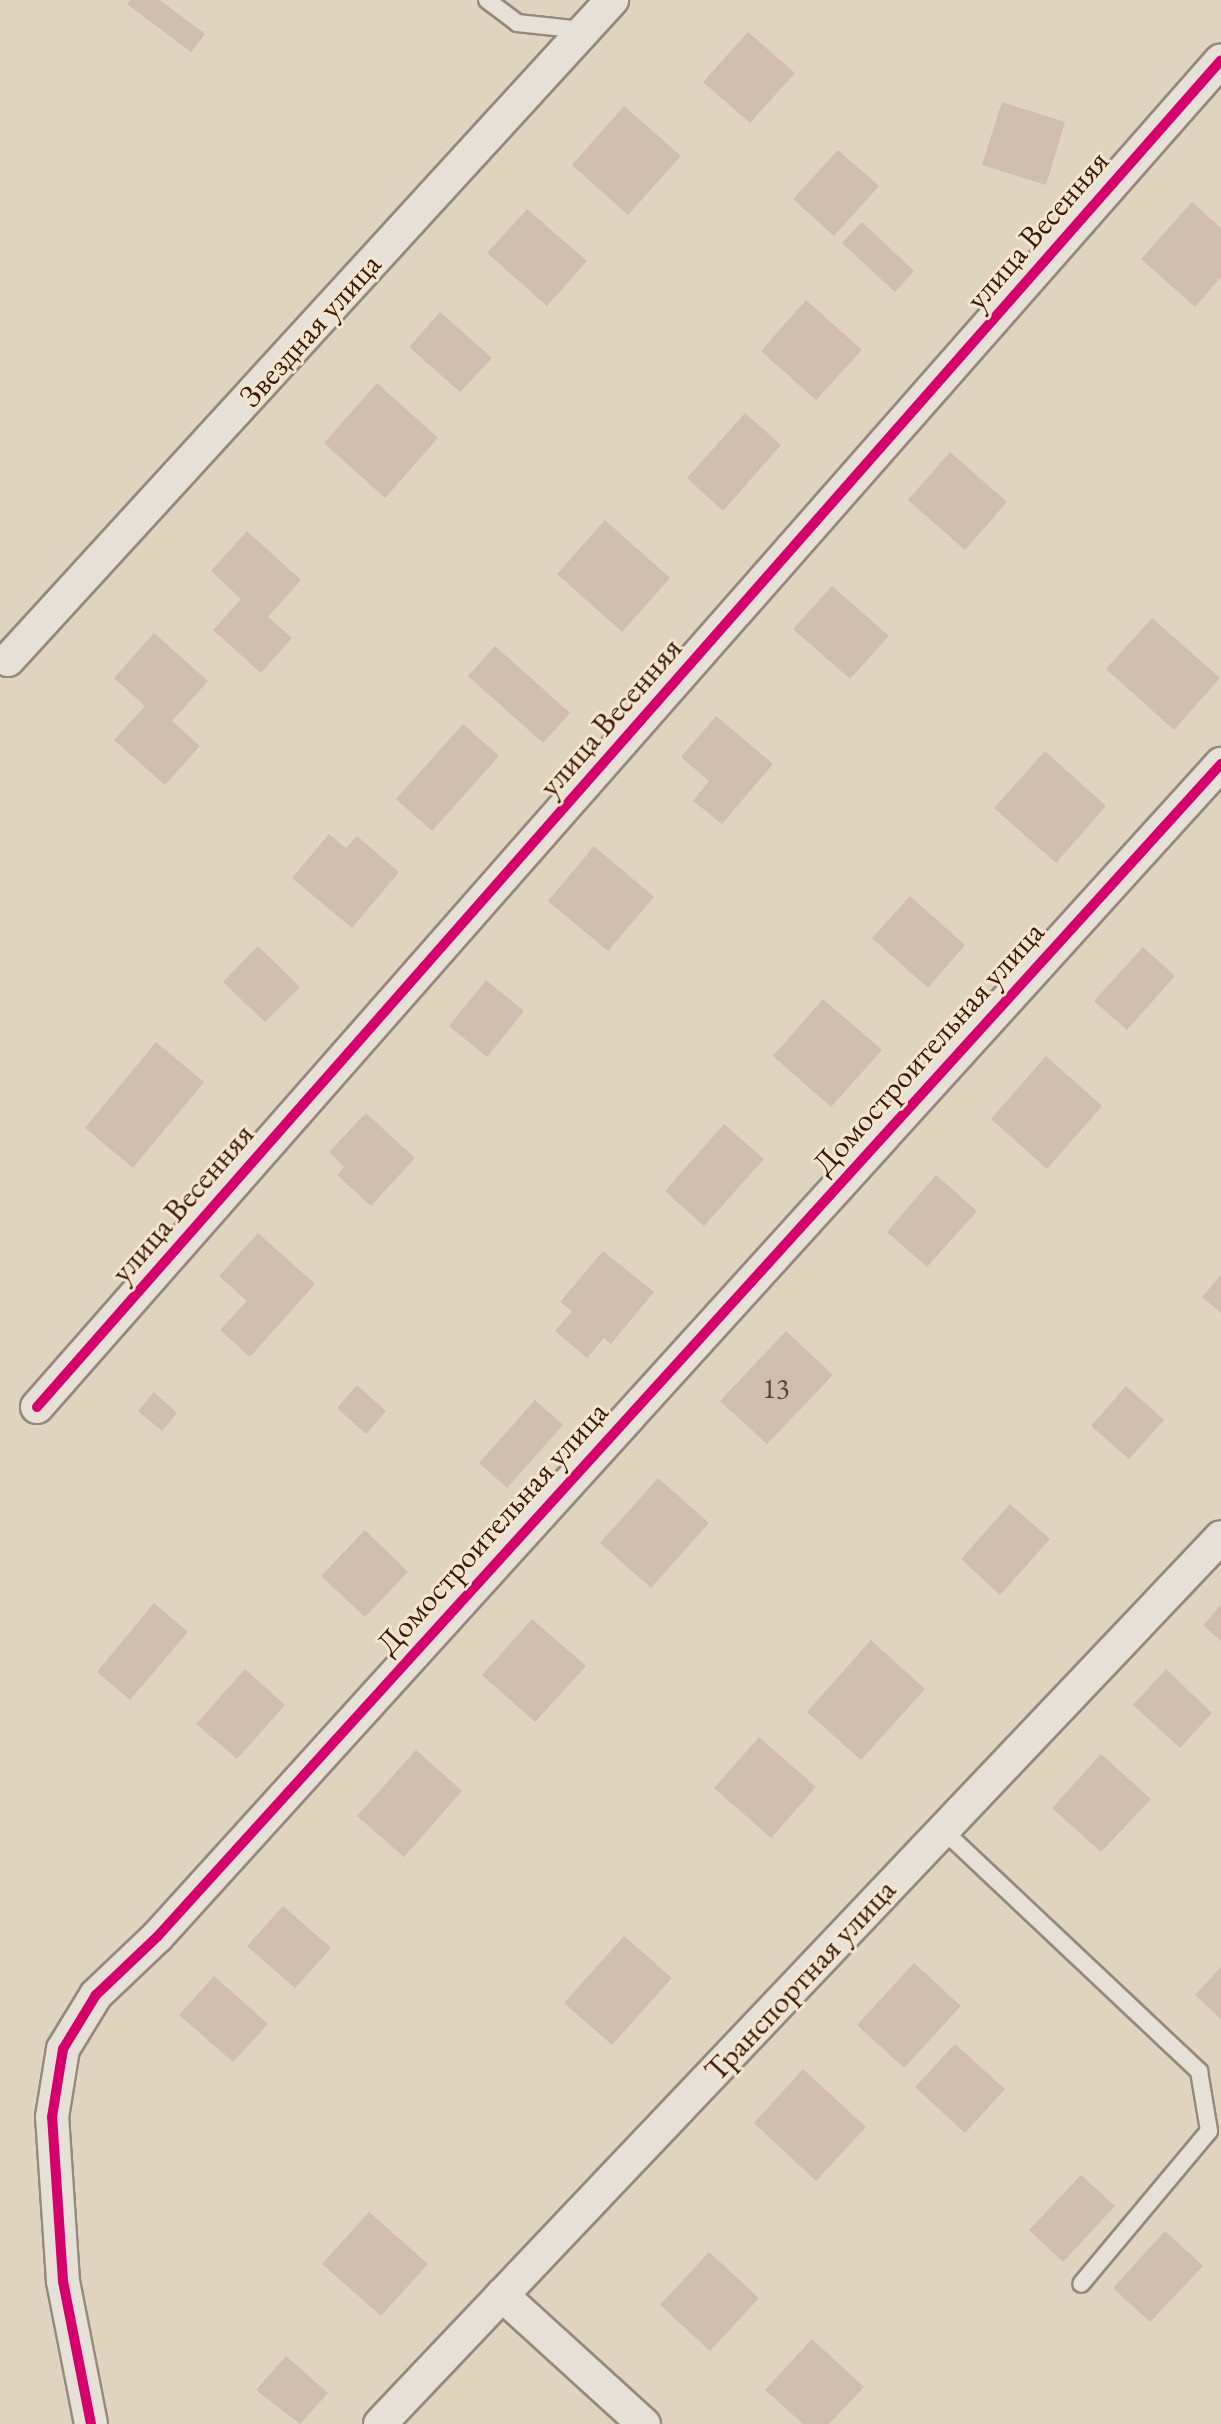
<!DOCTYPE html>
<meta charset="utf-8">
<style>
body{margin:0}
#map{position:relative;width:1221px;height:2424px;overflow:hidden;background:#e1d4bf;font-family:"EB Garamond",serif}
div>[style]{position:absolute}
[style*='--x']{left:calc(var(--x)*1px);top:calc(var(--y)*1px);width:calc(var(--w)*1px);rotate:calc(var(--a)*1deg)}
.building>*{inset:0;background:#d0bdad}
.roads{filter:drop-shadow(2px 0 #95897c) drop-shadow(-2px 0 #95897c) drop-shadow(0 2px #95897c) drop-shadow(0 -2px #95897c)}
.service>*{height:16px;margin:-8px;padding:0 8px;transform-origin:8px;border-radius:8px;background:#e6e0d6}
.minor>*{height:32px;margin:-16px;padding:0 16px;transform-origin:16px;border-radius:16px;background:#e6e0d6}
.cycleway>*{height:10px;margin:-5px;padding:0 5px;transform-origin:5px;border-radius:5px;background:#d6006c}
span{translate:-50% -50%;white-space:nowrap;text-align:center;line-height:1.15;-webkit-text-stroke:6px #f4e5cd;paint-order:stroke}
.number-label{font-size:28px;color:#604133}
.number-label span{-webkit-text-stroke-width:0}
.street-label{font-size:32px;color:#3a180a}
</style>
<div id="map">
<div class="building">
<i style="clip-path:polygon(130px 0,160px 0,205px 34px,191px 52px,127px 4px)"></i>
<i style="clip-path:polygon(748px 32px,795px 73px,750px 123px,703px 82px)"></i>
<i style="clip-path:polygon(1002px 102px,1065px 122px,1046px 185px,982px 165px)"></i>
<i style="clip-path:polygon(624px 106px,681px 156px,628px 215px,572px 165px)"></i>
<i style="clip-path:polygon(838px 150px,879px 186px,834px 236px,793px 199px)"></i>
<i style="clip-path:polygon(1192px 202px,1221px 228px,1221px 277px,1195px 307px,1141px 259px)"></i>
<i style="clip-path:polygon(527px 209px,587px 261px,547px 306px,487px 253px)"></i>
<i style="clip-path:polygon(862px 222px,914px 271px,895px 292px,842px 243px)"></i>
<i style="clip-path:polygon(806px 300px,862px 350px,816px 400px,761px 351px)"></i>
<i style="clip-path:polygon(440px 312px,492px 358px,460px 392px,409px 347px)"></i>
<i style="clip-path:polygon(377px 383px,438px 438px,385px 498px,324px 443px)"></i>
<i style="clip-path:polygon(745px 413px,781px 445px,723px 511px,687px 478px)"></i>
<i style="clip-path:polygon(950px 452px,1007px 502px,965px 550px,908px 500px)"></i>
<i style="clip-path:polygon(605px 520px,670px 578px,622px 632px,557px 574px)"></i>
<i style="clip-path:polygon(247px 531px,301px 580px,268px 617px,292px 638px,261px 673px,213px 630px,241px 599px,211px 571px)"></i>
<i style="clip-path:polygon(832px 586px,889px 636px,850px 679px,793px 629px)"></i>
<i style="clip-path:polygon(1152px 618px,1220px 678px,1174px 730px,1106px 669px)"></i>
<i style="clip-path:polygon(154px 633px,208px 681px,172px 721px,200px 746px,165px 785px,114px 740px,145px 706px,114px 678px)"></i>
<i style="clip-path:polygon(495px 646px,570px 713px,543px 743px,468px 676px)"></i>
<i style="clip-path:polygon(716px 716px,773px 764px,722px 824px,693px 801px,709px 781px,681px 757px)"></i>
<i style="clip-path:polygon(463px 724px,499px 756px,432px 831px,396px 799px)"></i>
<i style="clip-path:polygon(1045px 751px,1106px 806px,1056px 863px,994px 808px)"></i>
<i style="clip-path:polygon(329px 834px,346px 848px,357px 836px,399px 872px,352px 928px,292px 878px)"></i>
<i style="clip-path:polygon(594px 846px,654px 897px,608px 951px,548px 901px)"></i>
<i style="clip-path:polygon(910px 896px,965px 945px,928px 988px,872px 938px)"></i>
<i style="clip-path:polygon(258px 946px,300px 987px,265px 1022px,223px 982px)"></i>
<i style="clip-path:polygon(1143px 947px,1175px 976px,1127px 1030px,1094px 1001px)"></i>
<i style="clip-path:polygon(486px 980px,524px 1011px,487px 1057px,449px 1026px)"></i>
<i style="clip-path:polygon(823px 999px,882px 1050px,831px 1107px,773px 1056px)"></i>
<i style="clip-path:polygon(156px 1042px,204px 1082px,133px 1168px,85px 1128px)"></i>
<i style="clip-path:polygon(1046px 1056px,1102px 1106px,1047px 1169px,991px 1119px)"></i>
<i style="clip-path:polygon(366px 1113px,415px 1158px,371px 1206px,337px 1175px,344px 1167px,329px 1152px)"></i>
<i style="clip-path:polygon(724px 1124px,764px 1159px,704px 1226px,665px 1191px)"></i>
<i style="clip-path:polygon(936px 1175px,977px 1211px,927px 1267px,887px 1232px)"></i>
<i style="clip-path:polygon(258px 1233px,315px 1284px,250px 1357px,220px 1330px,247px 1301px,219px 1276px)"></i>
<i style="clip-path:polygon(603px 1251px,654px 1292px,611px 1344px,604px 1338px,587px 1358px,555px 1331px,572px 1311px,560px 1302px)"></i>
<i style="clip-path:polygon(1221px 1275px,1221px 1313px,1202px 1297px)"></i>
<i style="clip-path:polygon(786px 1331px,833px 1375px,767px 1444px,720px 1401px)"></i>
<i style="clip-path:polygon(357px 1385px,386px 1411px,366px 1434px,337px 1408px)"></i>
<i style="clip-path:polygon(1126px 1386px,1164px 1420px,1129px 1459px,1091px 1426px)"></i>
<i style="clip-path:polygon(154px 1392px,177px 1413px,162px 1431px,138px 1411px)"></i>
<i style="clip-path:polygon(535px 1400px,563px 1425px,507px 1488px,479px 1463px)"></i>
<i style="clip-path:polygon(658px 1478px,709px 1523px,651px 1588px,600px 1543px)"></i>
<i style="clip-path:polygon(1010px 1504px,1050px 1539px,1000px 1595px,961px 1559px)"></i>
<i style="clip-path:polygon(365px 1530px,408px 1572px,365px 1617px,321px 1576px)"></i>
<i style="clip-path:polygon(154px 1603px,188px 1632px,130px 1700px,97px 1672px)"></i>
<i style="clip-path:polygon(1221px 1605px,1221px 1641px,1203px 1625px)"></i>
<i style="clip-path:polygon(532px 1619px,586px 1666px,535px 1722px,482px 1675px)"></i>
<i style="clip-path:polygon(871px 1640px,925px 1689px,861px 1760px,807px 1712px)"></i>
<i style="clip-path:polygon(245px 1669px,285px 1705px,237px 1759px,196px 1724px)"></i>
<i style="clip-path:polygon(1166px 1669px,1212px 1713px,1180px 1748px,1133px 1705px)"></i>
<i style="clip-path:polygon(759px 1737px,816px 1787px,771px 1838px,714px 1788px)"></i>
<i style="clip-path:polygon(416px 1750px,462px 1791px,404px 1857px,357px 1816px)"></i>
<i style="clip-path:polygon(1101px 1754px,1151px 1799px,1101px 1852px,1052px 1808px)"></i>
<i style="clip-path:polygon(283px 1906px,331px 1948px,295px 1988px,247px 1946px)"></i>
<i style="clip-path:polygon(624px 1936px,672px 1978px,612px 2045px,564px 2003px)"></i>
<i style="clip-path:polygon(914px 1963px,961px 2006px,904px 2068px,857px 2025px)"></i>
<i style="clip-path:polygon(1221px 1967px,1221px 2019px,1195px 1995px)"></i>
<i style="clip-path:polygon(214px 1976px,268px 2024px,233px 2062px,179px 2015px)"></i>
<i style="clip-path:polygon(955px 2044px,1005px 2089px,965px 2133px,915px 2087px)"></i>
<i style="clip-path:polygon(803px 2069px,866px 2127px,816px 2181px,754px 2123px)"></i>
<i style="clip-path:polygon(1081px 2175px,1115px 2206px,1063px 2262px,1029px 2230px)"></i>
<i style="clip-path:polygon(369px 2212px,428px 2264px,381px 2316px,322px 2264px)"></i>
<i style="clip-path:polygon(1165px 2231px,1203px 2266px,1150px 2322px,1113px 2288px)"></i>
<i style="clip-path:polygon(709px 2252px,759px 2298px,710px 2351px,660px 2305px)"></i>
<i style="clip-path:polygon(812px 2339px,864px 2387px,829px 2424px,803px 2424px,765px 2390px)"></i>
<i style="clip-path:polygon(286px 2356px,328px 2393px,300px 2424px,256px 2390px)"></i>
</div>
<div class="roads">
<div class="service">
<i style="--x:487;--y:0;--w:38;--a:37"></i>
<i style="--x:517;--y:23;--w:66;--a:6.1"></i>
<i style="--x:943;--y:1830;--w:352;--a:43.3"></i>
<i style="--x:1199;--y:2071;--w:61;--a:80.5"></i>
<i style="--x:1209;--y:2131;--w:199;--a:129.9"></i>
</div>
<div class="minor">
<i style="--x:8;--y:660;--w:895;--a:-47.54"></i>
<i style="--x:37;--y:1407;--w:1793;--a:-48.68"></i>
<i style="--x:502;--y:2295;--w:192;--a:42.3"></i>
<i style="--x:91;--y:2424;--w:146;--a:-101.1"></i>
<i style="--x:63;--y:2281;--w:164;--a:-93.8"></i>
<i style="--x:52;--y:2117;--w:69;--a:-80.8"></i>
<i style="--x:63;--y:2049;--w:63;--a:-58.6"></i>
<i style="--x:96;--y:1995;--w:84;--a:-43.6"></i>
<i style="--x:157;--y:1937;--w:1584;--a:-47.79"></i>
<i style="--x:380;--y:2424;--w:1222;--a:-46.52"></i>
</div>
</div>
<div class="cycleway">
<i style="--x:37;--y:1407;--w:1793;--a:-48.68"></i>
<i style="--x:91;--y:2424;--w:146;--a:-101.1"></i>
<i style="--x:63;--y:2281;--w:164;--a:-93.8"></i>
<i style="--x:52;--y:2117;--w:69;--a:-80.8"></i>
<i style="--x:63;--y:2049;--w:63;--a:-58.6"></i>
<i style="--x:96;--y:1995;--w:84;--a:-43.6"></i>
<i style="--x:157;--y:1937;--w:1584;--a:-47.79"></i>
</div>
<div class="number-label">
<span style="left:776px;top:1388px">13</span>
</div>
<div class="street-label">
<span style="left:1037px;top:230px;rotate:-49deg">улица Весенняя</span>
<span style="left:310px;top:330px;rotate:-48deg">Звездная улица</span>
<span style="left:610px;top:717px;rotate:-49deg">улица Весенняя</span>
<span style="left:928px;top:1048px;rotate:-48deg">Домостроительная улица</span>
<span style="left:182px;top:1203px;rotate:-49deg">улица Весенняя</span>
<span style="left:492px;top:1528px;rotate:-48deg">Домостроительная улица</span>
<span style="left:800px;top:1980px;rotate:-47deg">Транспортная улица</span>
</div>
</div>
